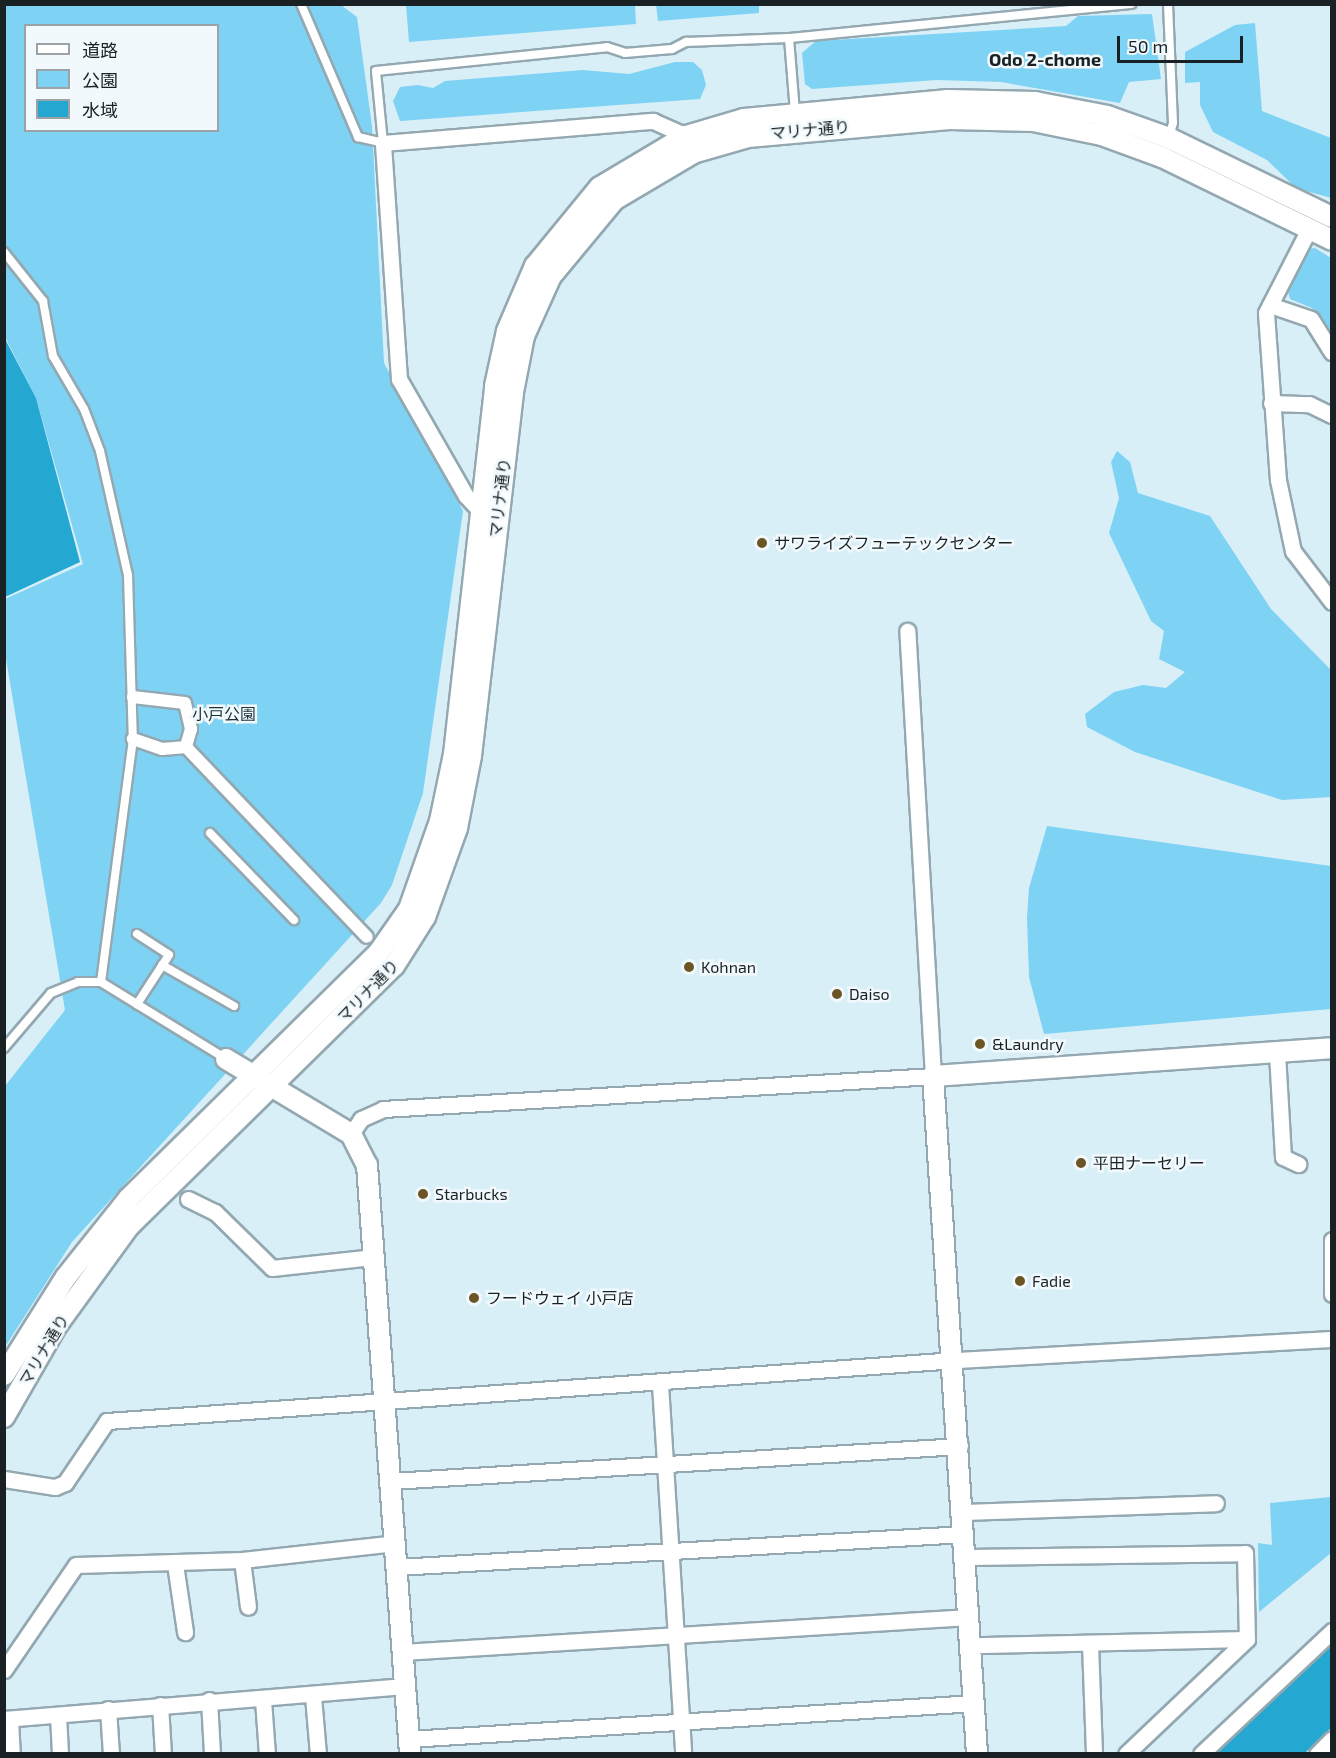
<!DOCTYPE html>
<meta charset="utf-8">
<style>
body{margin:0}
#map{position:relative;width:1336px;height:1758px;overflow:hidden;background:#d9eff8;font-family:"Exo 2","Noto Sans JP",sans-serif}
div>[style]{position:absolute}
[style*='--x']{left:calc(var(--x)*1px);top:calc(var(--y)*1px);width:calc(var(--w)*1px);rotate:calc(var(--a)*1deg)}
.green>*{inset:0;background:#7ed2f3}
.water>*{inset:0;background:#24a7d0}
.roads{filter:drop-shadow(2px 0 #93a8b1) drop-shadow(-2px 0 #93a8b1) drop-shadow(0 2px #93a8b1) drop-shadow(0 -2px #93a8b1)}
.service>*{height:8px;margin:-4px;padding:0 4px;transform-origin:4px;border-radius:4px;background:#fff}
.pedestrian>*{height:12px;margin:-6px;padding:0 6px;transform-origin:6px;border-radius:6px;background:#fff}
.minor>*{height:15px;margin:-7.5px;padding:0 7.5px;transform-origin:7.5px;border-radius:7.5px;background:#fff}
.tertiary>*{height:20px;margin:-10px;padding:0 10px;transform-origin:10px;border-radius:10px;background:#fff}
.dots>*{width:16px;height:16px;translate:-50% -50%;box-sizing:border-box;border:3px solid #f1f9fd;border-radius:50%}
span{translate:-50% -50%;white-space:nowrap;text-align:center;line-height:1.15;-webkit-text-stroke:5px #f1f9fd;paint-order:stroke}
.street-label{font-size:16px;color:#192124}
.poi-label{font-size:16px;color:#192124}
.left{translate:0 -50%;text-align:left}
.park-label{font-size:16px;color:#1b3038}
.neighbourhood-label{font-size:18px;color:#192124;font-weight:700}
.frame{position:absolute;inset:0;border:6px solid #192124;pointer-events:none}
.legend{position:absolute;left:24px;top:24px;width:195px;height:108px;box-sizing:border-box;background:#f1f9fd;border:2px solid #9ba3a6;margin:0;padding:8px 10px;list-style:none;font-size:18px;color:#192124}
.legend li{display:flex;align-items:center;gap:12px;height:30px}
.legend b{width:30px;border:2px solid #9ba3a6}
.scale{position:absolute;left:1117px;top:36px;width:126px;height:27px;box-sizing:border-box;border:3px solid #192124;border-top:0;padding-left:8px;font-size:18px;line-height:21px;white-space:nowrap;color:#192124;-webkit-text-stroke:4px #f1f9fd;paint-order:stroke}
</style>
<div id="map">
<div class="green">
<i style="clip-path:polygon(evenodd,5px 5px,341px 5px,357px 17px,372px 126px,384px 363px,463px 511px,423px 793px,392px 885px,381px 903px,72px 1242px,5px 1347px,5px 1086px,65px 1010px,5px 653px,5px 599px,83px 564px,36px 398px,5px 337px,5px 5px,26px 26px,218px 26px,218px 130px,26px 130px,26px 26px)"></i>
<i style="clip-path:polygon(406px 5px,635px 5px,636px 24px,409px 42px)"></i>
<i style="clip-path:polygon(656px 5px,759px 5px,759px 13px,658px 21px)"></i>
<i style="clip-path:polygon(1152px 14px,1161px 79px,1129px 82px,1120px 103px,1001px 82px,937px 80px,812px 89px,805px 84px,802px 53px,816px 41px,1066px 26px,1078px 16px)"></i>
<i style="clip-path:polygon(1255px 23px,1262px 111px,1331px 138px,1331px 198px,1296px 188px,1267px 160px,1213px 132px,1200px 105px,1200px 82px,1185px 83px,1185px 52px,1235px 25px)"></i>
<i style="clip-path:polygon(675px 62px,693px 62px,702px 70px,706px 85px,700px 99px,400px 121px,393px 101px,400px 87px,418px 85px,433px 88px,445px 81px,583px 70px,629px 74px)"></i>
<i style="clip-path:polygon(1315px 248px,1331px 258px,1331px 336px,1312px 308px,1290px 299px,1286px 284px,1303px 250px)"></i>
<i style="clip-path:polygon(1117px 451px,1130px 462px,1138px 493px,1210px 516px,1271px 609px,1330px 669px,1331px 797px,1282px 800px,1135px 752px,1087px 727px,1085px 714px,1114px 692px,1143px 685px,1166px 688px,1185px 672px,1159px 659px,1164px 631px,1151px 621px,1109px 533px,1119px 498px,1111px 462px)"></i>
<i style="clip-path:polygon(1047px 826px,1331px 866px,1331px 1009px,1044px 1034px,1029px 977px,1027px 918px,1029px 888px)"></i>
<i style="clip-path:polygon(1331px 1497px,1331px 1553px,1259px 1612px,1258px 1543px,1272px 1545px,1270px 1503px)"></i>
</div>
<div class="water">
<i style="clip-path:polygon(4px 337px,36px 398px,80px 562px,5px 597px)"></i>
<i style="clip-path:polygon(1331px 1639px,1331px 1728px,1305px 1753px,1209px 1754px)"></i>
</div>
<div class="roads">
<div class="service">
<i style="--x:301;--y:4;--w:145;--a:66.8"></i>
<i style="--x:358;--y:137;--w:26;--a:13"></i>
<i style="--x:383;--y:143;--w:72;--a:-95.6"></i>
<i style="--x:376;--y:71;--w:232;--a:-5.9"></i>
<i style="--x:607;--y:47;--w:19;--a:18"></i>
<i style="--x:625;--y:53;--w:47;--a:-4.9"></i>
<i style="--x:672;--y:49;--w:16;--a:-27"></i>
<i style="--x:686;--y:42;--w:103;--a:-2.2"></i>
<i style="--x:789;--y:38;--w:344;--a:-5.7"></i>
<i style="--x:1168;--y:4;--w:119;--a:87.6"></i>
<i style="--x:1173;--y:123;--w:15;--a:106"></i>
<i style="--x:789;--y:38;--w:75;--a:85.4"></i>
<i style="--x:4;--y:252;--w:63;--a:51.5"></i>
<i style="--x:43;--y:301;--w:56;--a:79.7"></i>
<i style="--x:53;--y:356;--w:61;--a:59.7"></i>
<i style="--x:84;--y:409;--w:45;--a:69.1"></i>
<i style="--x:100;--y:451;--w:127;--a:77.3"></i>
<i style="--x:128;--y:575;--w:164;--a:88.3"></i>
<i style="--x:133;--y:739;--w:245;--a:97.5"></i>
<i style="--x:210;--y:833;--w:121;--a:46"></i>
<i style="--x:137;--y:934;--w:38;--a:33"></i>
<i style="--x:169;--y:955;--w:59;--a:123.1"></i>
<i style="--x:162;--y:965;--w:83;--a:29.7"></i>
<i style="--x:4;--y:1048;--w:72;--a:-49.5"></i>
<i style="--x:51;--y:993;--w:29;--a:-22"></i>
<i style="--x:78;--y:982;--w:23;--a:0"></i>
<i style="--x:101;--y:982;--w:147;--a:31.6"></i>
</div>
<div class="pedestrian">
<i style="--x:133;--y:697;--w:52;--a:6.6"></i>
<i style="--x:185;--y:703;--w:27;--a:77"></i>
<i style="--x:191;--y:729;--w:19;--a:106"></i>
<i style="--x:186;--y:747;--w:24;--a:175"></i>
<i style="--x:162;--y:749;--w:31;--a:-161"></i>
<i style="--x:186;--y:747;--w:262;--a:46.4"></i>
</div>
<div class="minor">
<i style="--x:1309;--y:229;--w:85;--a:117.2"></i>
<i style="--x:1270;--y:305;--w:43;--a:18.9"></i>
<i style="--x:1311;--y:319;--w:39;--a:58"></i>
<i style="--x:1270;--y:305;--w:9;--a:117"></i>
<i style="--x:1266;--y:313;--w:167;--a:85.9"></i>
<i style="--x:1278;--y:480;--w:73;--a:78.1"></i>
<i style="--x:1293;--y:551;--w:64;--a:52.6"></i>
<i style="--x:1271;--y:403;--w:38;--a:2"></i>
<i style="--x:1309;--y:404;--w:25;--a:26"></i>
<i style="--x:481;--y:512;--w:22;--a:-133"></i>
<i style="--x:466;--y:496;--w:135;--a:-119.8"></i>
<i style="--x:399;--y:379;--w:237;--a:-93.9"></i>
<i style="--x:383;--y:143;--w:271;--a:-4.7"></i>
<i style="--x:653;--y:121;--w:36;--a:24"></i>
<i style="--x:1277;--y:1053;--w:104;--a:86.7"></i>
<i style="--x:1283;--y:1157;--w:17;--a:25"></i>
<i style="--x:351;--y:1134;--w:18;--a:-56"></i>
<i style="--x:361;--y:1119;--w:24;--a:-24"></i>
<i style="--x:383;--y:1109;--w:551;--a:-3.43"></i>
<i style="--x:933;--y:1076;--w:446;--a:-93.3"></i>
<i style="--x:188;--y:1199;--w:30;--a:26"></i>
<i style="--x:215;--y:1212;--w:80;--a:44.5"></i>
<i style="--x:272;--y:1268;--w:103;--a:-6.2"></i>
<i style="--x:1332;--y:1240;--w:54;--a:90"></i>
<i style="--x:660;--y:1384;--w:371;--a:86.4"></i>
<i style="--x:4;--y:1479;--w:52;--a:8.9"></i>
<i style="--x:55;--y:1487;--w:11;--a:-22"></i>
<i style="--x:65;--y:1483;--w:75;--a:-55.9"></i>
<i style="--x:107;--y:1421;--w:851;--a:-4.11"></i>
<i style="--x:956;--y:1360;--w:377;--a:-3.2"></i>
<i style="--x:391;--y:1481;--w:570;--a:-3.52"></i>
<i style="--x:964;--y:1512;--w:252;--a:-2"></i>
<i style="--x:968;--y:1557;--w:277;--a:-0.8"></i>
<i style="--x:1245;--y:1553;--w:86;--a:88.7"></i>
<i style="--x:1247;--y:1639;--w:274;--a:178.7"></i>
<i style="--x:242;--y:1560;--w:47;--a:82.7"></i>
<i style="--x:175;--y:1564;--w:69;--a:81.6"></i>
<i style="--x:397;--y:1567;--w:569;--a:-3.33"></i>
<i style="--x:1090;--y:1644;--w:110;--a:87.9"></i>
<i style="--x:402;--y:1652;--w:569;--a:-3.53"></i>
<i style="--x:4;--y:1670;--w:127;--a:-55.6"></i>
<i style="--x:76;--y:1565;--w:166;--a:-1.7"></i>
<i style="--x:242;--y:1560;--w:154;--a:-6.3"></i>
<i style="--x:313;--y:1696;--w:58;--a:85.1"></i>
<i style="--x:209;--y:1700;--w:54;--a:86.8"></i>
<i style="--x:263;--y:1700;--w:54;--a:85.8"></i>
<i style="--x:160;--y:1705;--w:49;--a:86.5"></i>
<i style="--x:108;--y:1709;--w:45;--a:86.2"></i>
<i style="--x:58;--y:1715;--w:39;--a:87"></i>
<i style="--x:4;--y:1719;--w:402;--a:-4.7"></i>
<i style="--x:10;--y:1719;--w:35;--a:87"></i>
<i style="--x:409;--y:1739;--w:567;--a:-3.64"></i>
<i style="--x:1126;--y:1754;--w:167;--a:-43.5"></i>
<i style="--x:1201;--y:1754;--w:180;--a:-43.2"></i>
<i style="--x:1317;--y:1754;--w:21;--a:-45"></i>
</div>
<div class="tertiary">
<i style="--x:226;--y:1059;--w:146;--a:31"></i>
<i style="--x:351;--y:1134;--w:35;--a:63"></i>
<i style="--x:367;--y:1165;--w:591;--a:85.82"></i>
<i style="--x:4;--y:1375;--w:116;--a:-57.7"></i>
<i style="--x:66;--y:1277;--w:101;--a:-51.4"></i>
<i style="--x:129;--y:1198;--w:351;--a:-44.5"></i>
<i style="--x:379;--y:952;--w:52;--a:-55.1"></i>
<i style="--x:409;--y:909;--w:93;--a:-70.6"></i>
<i style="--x:440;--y:821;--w:68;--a:-78.2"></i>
<i style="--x:454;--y:754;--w:370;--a:-83.6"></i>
<i style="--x:495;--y:386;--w:56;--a:-77.7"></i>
<i style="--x:507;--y:331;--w:71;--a:-66.7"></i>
<i style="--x:535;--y:266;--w:102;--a:-50.6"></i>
<i style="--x:600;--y:187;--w:100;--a:-30.7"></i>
<i style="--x:686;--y:136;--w:60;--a:-16.3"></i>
<i style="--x:744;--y:119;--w:205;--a:-5.3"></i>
<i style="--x:948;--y:100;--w:87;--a:1.3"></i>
<i style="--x:1035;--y:102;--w:73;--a:11"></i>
<i style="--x:1107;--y:116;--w:66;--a:19.5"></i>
<i style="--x:1169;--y:138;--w:181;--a:25.9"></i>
<i style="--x:4;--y:1417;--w:106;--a:-60.1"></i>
<i style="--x:57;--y:1325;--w:122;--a:-54"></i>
<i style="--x:129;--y:1226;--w:371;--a:-44.5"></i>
<i style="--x:394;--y:966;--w:58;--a:-57.7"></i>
<i style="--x:425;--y:917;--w:95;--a:-70.2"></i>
<i style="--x:457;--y:828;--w:73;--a:-79"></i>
<i style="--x:471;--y:756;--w:366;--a:-83.4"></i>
<i style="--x:513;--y:392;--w:57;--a:-78.9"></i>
<i style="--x:524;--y:336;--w:66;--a:-65.8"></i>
<i style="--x:551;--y:276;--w:99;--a:-50.3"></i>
<i style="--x:614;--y:200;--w:92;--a:-30.7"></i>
<i style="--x:693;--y:153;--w:57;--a:-16.2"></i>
<i style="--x:748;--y:137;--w:202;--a:-5.1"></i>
<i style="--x:949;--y:119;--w:84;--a:1.4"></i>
<i style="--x:1033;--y:121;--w:70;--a:11.5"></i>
<i style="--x:1102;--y:135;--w:64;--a:20.1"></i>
<i style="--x:1162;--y:157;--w:189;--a:26"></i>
<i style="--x:977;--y:1754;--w:679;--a:-93.71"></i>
<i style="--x:933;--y:1076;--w:400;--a:-4"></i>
</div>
</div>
<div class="dots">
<i style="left:762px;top:543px;background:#6c5525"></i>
<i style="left:689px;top:967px;background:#6c5525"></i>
<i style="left:837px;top:994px;background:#6c5525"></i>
<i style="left:980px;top:1044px;background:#6c5525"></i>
<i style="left:1081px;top:1163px;background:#6c5525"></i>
<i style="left:423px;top:1194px;background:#6c5525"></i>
<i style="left:1020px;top:1281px;background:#6c5525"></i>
<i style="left:474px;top:1298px;background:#6c5525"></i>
</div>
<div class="street-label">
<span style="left:810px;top:130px;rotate:-5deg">マリナ通り</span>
<span style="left:500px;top:498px;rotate:-83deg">マリナ通り</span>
<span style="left:368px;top:991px;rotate:-46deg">マリナ通り</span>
<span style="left:44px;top:1350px;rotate:-59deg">マリナ通り</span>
</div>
<div class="poi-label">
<span class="left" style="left:774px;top:543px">サワライズフューテックセンター</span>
<span class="left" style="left:701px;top:967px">Kohnan</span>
<span class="left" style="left:849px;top:994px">Daiso</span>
<span class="left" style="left:992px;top:1044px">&amp;Laundry</span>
<span class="left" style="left:1093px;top:1163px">平田ナーセリー</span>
<span class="left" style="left:435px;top:1194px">Starbucks</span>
<span class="left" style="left:1032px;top:1281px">Fadie</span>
<span class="left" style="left:486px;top:1298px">フードウェイ 小戸店</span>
</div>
<div class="park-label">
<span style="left:224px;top:714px">小戸公園</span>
</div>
<div class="neighbourhood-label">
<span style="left:1045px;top:59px">Odo 2-chome</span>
</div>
<div class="frame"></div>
<ul class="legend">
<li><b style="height:8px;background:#fff"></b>道路</li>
<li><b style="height:16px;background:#7ed2f3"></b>公園</li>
<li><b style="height:16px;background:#24a7d0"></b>水域</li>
</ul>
<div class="scale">50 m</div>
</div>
